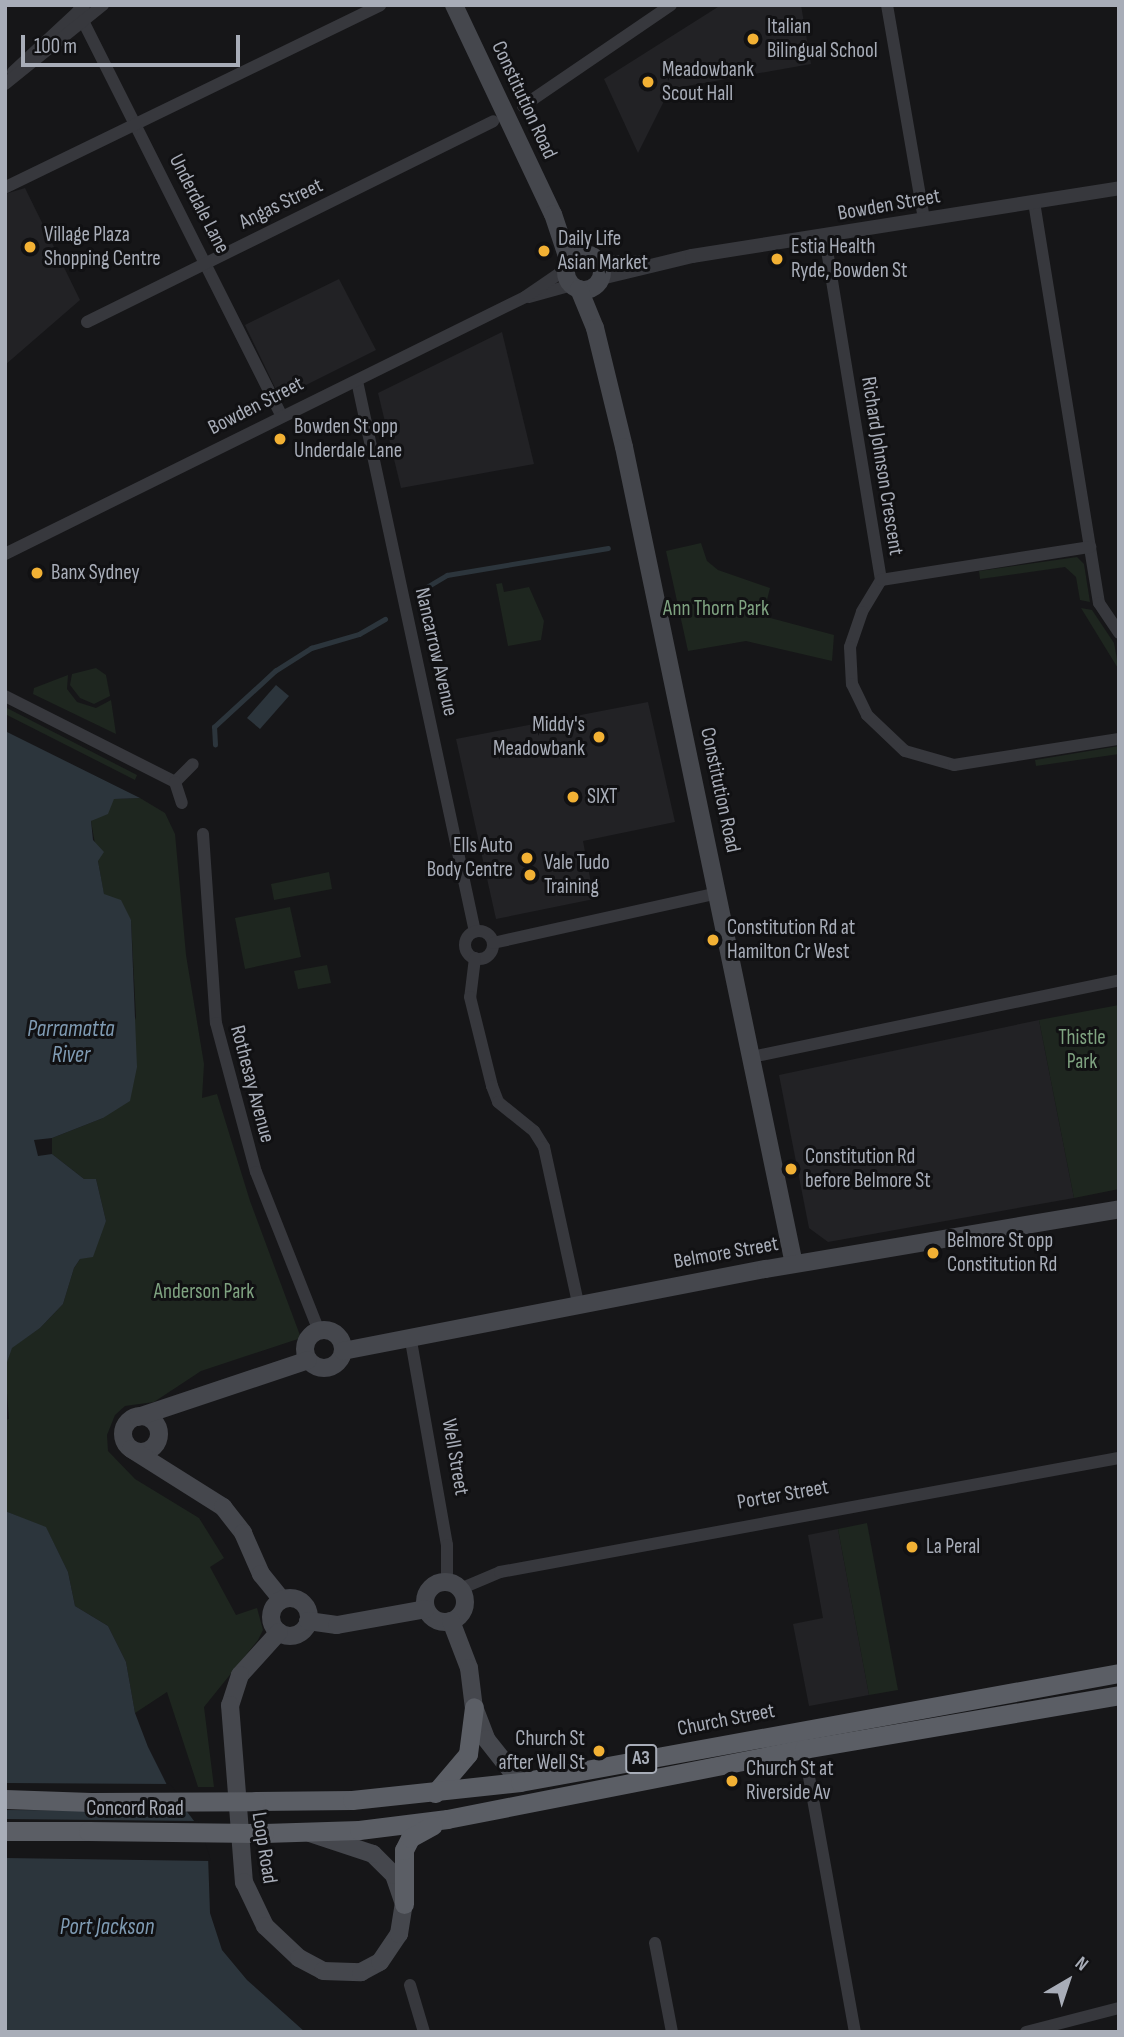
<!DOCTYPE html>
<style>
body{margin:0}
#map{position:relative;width:1124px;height:2037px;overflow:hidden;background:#161618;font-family:"Sofia Sans Condensed",sans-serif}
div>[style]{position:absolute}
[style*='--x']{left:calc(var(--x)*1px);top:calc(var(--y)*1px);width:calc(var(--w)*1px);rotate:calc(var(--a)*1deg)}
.built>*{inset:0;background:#222225}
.green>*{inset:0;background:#1e261f}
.water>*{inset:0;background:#2c353c}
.pier>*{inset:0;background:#161618}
.stream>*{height:4.5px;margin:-2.25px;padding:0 2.25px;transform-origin:2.25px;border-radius:2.25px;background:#2c353c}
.minor>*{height:12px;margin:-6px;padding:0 6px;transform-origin:6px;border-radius:6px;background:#37383d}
.minor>.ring{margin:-6px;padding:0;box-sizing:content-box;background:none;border:12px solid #37383d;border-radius:50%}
.tertiary>*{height:14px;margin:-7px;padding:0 7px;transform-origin:7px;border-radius:7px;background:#37383d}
.secondary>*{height:18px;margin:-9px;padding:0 9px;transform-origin:9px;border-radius:9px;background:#45474d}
.secondary>.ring{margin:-9px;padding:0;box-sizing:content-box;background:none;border:18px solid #45474d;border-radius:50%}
.trunk>*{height:19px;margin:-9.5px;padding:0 9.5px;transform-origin:9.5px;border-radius:9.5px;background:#5b5e65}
.trunk-bridge>*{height:19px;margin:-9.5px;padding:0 9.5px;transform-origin:9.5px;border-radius:9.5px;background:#5b5e65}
.dots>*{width:19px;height:19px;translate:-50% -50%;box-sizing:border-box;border:4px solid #111113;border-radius:50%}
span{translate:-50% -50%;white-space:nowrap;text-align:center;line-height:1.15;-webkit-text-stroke:6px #111113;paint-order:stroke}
.shield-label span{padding:2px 5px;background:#111113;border:2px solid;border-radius:5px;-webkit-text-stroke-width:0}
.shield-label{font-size:19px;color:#a8adb8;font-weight:700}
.poi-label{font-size:21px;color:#a8adb8}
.left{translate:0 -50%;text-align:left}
.right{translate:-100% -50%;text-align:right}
.street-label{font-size:21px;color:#a8adb8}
.park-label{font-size:21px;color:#7fa381}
.water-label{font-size:23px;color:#7f9bb3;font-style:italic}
.frame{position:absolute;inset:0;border:7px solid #a8adb8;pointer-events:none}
.north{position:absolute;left:1033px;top:1946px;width:70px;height:70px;-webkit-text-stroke:5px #111113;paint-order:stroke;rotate:39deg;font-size:19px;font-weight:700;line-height:28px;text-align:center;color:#a8adb8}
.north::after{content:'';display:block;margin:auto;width:24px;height:32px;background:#a8adb8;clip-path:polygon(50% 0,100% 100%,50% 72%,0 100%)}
.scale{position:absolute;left:21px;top:35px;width:219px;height:32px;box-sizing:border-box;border:4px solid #a8adb8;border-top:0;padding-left:9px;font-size:21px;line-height:24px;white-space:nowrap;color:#a8adb8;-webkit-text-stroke:5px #111113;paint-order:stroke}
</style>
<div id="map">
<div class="built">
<i style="clip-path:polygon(721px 5px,801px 5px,811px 64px,670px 89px,638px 153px,604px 79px)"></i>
<i style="clip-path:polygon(25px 188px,80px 300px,5px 365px,5px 194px)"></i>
<i style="clip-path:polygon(339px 279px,376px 350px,280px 398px,245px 325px)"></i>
<i style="clip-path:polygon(502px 332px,534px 464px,401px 488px,378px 393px)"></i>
<i style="clip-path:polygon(648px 702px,675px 822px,583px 841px,594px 899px,496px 919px,456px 739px)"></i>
<i style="clip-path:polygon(1039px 1020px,1074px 1198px,828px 1242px,809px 1228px,779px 1075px)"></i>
<i style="clip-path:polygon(838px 1529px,869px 1695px,809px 1706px,793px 1624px,823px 1618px,808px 1535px)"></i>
</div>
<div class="green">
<i style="clip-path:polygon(701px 543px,707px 561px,718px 570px,770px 588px,763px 616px,834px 635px,832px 661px,746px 641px,688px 651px,666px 551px)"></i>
<i style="clip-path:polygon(1077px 557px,1084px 564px,1090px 602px,1080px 600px,1076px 577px,1065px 567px,980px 579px,979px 571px)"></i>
<i style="clip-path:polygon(502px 583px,504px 592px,529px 587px,544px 621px,541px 640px,508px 646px,496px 584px)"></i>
<i style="clip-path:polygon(1081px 608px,1092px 610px,1114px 643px,1119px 670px)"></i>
<i style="clip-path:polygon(96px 668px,106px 675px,110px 696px,94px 704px,80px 698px,70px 685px,72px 674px)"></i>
<i style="clip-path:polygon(68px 675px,67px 689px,77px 702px,96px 708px,111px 700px,116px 734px,33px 694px,34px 688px)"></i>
<i style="clip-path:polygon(5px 707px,137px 775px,135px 780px,5px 714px)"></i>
<i style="clip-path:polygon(1119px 746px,1119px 754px,1036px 766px,1035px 760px)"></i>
<i style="clip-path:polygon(140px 798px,165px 813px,175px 834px,186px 955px,204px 1064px,202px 1098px,217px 1094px,250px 1201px,301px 1338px,201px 1371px,154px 1402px,125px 1406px,115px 1415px,107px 1435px,108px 1451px,135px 1479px,199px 1518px,224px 1558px,210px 1567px,236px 1615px,257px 1608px,263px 1630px,258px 1640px,204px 1707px,214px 1787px,198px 1787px,167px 1692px,135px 1713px,126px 1662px,108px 1626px,75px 1606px,68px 1572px,46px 1528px,5px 1511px,5px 1420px,9px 1419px,5px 1368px,11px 1348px,40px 1328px,63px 1304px,74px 1268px,106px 1221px,96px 1179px,84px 1179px,52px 1154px,52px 1138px,103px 1118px,136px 1017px,131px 920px,104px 895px,91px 821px,114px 799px)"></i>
<i style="clip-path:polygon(329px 872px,332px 889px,274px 900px,271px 884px)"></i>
<i style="clip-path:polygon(290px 907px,301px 957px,245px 969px,235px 918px)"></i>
<i style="clip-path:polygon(327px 965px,331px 983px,298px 989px,294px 971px)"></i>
<i style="clip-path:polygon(1119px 1005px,1119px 1189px,1074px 1198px,1039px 1020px)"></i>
<i style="clip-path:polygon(867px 1523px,898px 1690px,869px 1695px,838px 1529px)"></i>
</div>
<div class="water">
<i style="clip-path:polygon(276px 685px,289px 696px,260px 729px,247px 718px)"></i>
<i style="clip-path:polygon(5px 731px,140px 798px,114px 799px,108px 814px,91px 821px,93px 840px,104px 852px,98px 861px,104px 894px,121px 900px,131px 920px,137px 1067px,130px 1101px,103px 1118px,52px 1138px,34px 1140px,38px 1156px,52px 1154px,84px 1179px,96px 1179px,106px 1221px,93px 1257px,80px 1259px,74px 1268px,63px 1304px,40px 1328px,12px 1348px,5px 1368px)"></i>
<i style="clip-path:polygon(5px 1511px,46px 1527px,68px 1572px,75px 1606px,108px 1626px,126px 1662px,135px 1713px,148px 1747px,168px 1787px,201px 1830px,208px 1855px,210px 1913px,222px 1950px,247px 1980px,305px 2032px,5px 2032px)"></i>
</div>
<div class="pier">
<i style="clip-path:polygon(5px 1783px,170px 1784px,191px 1811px,5px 1810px)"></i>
<i style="clip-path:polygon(5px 1819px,198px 1821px,211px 1861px,5px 1858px)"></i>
</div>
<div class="stream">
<i style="--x:427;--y:587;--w:23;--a:-31"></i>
<i style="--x:447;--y:575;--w:163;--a:-9.5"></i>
<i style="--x:215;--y:745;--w:18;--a:-93"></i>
<i style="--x:214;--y:727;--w:83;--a:-42.6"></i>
<i style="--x:275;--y:671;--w:43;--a:-32.6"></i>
<i style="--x:311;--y:648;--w:50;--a:-16.3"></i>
<i style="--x:359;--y:634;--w:30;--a:-30"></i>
</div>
<div class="minor">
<i style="--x:887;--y:5;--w:217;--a:80.2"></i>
<i style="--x:78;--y:11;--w:453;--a:63.3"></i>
<i style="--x:13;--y:72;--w:97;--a:-42.9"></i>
<i style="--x:5;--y:84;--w:126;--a:-38.9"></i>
<i style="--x:523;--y:106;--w:179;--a:-34.3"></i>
<i style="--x:6;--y:187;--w:416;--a:-25.9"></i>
<i style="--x:1034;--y:202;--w:406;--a:80.8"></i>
<i style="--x:1099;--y:603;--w:36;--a:56"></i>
<i style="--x:825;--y:238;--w:347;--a:80.7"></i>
<i style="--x:881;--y:580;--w:37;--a:121"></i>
<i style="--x:862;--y:612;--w:37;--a:109"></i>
<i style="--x:850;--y:647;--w:37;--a:87"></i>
<i style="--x:852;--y:684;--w:34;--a:64"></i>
<i style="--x:867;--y:715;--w:52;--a:43.5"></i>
<i style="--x:905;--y:751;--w:51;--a:15.9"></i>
<i style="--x:954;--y:765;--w:167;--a:-9"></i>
<i style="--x:529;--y:297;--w:45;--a:-15.6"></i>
<i style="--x:87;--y:322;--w:453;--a:-26.3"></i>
<i style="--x:357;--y:381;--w:563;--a:77.91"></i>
<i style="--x:5;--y:554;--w:580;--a:-26.3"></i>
<i style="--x:525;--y:297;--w:50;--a:-34.3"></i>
<i style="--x:881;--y:580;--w:212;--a:-9"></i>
<i style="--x:5;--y:696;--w:191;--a:26.8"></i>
<i style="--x:175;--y:782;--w:25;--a:-45"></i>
<i style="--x:175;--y:782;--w:22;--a:72"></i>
<i style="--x:203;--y:834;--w:189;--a:86.1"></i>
<i style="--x:216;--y:1023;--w:154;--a:75"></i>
<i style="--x:256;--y:1172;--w:171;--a:68.4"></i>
<i class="ring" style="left:465px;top:931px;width:16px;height:16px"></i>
<i style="--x:493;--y:943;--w:230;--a:-12.5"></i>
<i style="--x:475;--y:958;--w:39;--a:97"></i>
<i style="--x:470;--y:997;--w:92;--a:76.1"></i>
<i style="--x:492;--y:1086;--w:17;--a:69"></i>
<i style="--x:498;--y:1102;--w:46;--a:38.9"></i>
<i style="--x:534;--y:1131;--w:19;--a:58"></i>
<i style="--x:544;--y:1147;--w:160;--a:77.7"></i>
<i style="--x:752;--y:1057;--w:375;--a:-11.8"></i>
<i style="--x:411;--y:1341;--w:207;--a:80"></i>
<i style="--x:447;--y:1545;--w:37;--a:90"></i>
<i style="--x:460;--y:1589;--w:43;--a:-23"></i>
<i style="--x:500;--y:1572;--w:629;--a:-10.44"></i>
<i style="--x:804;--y:1749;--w:288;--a:79.8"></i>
<i style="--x:655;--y:1943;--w:91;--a:79.2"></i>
<i style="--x:410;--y:1985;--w:49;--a:73.4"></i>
<i style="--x:1026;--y:2032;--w:96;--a:-14.5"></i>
</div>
<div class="tertiary">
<i style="--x:599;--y:262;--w:44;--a:0"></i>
<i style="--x:601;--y:278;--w:94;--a:-13.6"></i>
<i style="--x:692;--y:256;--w:432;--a:-9"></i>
</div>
<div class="secondary">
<i style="--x:454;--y:5;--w:231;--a:64.7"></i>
<i style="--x:553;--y:214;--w:51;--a:71.6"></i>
<i class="ring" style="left:566px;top:254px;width:18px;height:18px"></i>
<i style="--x:579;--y:289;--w:42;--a:67.7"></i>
<i style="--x:595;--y:328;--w:122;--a:76.3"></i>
<i style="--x:624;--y:447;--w:834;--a:78.25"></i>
<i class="ring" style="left:305px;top:1330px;width:20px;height:20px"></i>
<i style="--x:343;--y:1351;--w:431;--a:-11"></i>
<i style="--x:766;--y:1269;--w:358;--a:-9.6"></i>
<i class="ring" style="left:123px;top:1416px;width:18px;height:18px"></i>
<i style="--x:138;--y:1417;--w:179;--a:-18.5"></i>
<i style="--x:131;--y:1449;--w:109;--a:32.2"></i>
<i style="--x:223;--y:1507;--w:33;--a:52"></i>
<i style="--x:243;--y:1533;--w:45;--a:66.3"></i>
<i style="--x:261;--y:1574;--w:33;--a:51"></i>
<i class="ring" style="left:425px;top:1582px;width:22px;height:22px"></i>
<i class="ring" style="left:271px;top:1598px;width:20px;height:20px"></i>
<i style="--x:308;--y:1621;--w:29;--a:8"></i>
<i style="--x:337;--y:1625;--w:90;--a:-10.2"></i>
<i style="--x:451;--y:1621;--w:50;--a:69"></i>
<i style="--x:469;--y:1668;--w:39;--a:83"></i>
<i style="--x:474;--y:1707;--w:34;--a:69"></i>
<i style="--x:486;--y:1739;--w:55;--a:51.7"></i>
<i style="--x:279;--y:1632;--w:58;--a:132.2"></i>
<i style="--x:240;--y:1675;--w:32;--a:108"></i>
<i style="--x:230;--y:1705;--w:178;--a:85.5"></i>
<i style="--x:244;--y:1882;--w:49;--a:64.5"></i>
<i style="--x:265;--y:1926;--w:47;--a:43.3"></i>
<i style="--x:299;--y:1958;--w:27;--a:28"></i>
<i style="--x:323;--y:1971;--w:38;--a:2"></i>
<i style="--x:361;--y:1972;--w:21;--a:-28"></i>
<i style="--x:380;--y:1962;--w:34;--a:-56"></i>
<i style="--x:399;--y:1934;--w:30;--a:-81"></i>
<i style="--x:404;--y:1904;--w:31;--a:-109"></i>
<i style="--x:394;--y:1875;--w:30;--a:-135"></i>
<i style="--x:373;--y:1854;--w:66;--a:-161.6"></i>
</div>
<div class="trunk">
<i style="--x:435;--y:1793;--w:51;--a:-49.8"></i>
<i style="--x:468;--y:1754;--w:47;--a:-82.7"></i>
<i style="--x:5;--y:1799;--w:86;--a:2"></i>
<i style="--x:256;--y:1801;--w:96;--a:-0.6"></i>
<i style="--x:352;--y:1800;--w:169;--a:-6.1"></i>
<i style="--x:520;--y:1782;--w:609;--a:-10.31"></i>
<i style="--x:5;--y:1831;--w:83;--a:0"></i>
<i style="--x:264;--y:1833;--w:95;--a:-1.8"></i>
<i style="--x:359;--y:1830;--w:89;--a:-7.1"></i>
<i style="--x:447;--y:1819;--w:364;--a:-11.1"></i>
<i style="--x:804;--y:1749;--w:320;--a:-9.7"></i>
<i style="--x:404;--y:1904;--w:54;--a:-90"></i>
<i style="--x:404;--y:1850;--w:13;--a:-63"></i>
<i style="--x:410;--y:1838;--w:26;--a:-29"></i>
</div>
<div class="trunk-bridge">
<i style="--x:91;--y:1802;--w:165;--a:-0.3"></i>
<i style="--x:88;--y:1831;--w:176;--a:0.7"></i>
</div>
<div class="dots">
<i style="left:753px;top:39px;background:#f2b134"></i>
<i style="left:648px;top:82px;background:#f2b134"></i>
<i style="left:30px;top:247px;background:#f2b134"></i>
<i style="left:544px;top:251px;background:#f2b134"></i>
<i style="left:777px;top:259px;background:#f2b134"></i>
<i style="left:280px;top:439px;background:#f2b134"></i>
<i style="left:37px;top:573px;background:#f2b134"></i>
<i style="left:599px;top:737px;background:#f2b134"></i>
<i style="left:573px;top:797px;background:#f2b134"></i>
<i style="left:527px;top:858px;background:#f2b134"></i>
<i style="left:530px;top:875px;background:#f2b134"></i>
<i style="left:713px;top:940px;background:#f2b134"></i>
<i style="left:791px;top:1169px;background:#f2b134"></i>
<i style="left:933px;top:1253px;background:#f2b134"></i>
<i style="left:912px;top:1547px;background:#f2b134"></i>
<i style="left:599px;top:1751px;background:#f2b134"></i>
<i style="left:732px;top:1781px;background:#f2b134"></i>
</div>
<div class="shield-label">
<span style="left:641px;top:1759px">A3</span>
</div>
<div class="poi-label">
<span class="left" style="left:767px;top:39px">Italian<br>Bilingual School</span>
<span class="left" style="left:662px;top:82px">Meadowbank<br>Scout Hall</span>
<span class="left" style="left:44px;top:247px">Village Plaza<br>Shopping Centre</span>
<span class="left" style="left:558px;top:251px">Daily Life<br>Asian Market</span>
<span class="left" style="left:791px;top:259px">Estia Health<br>Ryde, Bowden St</span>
<span class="left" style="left:294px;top:439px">Bowden St opp<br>Underdale Lane</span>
<span class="left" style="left:51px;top:573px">Banx Sydney</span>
<span class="right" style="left:585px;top:737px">Middy's<br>Meadowbank</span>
<span class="left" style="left:587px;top:797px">SIXT</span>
<span class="right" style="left:513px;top:858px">Ells Auto<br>Body Centre</span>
<span class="left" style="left:544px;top:875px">Vale Tudo<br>Training</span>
<span class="left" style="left:727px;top:940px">Constitution Rd at<br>Hamilton Cr West</span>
<span class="left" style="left:805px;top:1169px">Constitution Rd<br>before Belmore St</span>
<span class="left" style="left:947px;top:1253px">Belmore St opp<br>Constitution Rd</span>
<span class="left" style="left:926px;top:1547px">La Peral</span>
<span class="right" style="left:585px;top:1751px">Church St<br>after Well St</span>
<span class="left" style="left:746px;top:1781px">Church St at<br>Riverside Av</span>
</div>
<div class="street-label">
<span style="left:524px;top:100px;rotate:65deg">Constitution Road</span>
<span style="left:199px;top:204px;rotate:63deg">Underdale Lane</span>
<span style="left:281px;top:204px;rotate:-26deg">Angas Street</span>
<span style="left:889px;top:205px;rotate:-10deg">Bowden Street</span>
<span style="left:256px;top:406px;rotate:-27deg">Bowden Street</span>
<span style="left:882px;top:466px;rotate:81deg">Richard Johnson Crescent</span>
<span style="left:436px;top:652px;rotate:77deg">Nancarrow Avenue</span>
<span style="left:720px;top:790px;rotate:78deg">Constitution Road</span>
<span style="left:252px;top:1084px;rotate:75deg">Rothesay Avenue</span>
<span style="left:726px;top:1253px;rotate:-10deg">Belmore Street</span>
<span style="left:455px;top:1457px;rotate:80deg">Well Street</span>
<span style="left:783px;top:1495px;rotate:-10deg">Porter Street</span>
<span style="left:726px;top:1720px;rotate:-11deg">Church Street</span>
<span style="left:135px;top:1809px">Concord Road</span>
<span style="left:264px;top:1848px;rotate:81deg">Loop Road</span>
</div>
<div class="park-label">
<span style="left:716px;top:609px">Ann Thorn Park</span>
<span style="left:1082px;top:1050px">Thistle<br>Park</span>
<span style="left:204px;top:1292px">Anderson Park</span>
</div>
<div class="water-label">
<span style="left:71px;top:1042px">Parramatta<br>River</span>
<span style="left:107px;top:1927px">Port Jackson</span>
</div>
<div class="frame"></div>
<div class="north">N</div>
<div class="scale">100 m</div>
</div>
